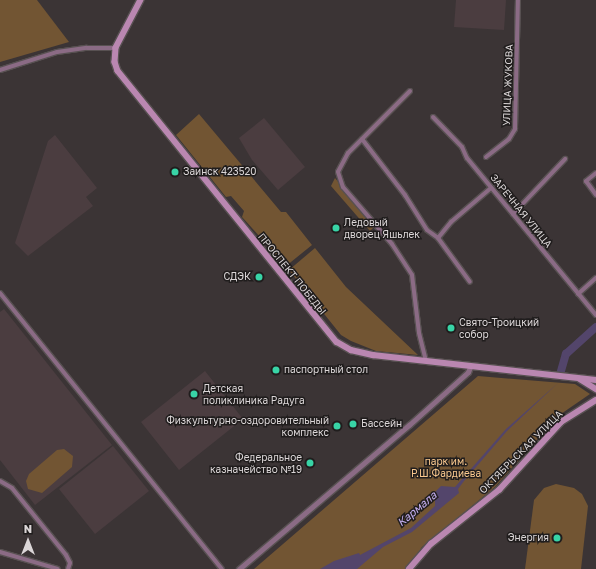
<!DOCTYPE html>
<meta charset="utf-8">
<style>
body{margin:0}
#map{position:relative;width:596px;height:569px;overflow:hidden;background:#3b3435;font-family:"Golos Text",sans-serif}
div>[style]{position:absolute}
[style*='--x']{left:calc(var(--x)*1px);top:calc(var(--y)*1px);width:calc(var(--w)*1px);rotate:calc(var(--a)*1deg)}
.built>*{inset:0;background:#4b3d40}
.green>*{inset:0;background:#725533}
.water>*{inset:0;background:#53456b}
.river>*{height:8px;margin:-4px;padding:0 4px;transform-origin:4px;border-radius:4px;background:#53456b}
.roads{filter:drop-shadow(1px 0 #585152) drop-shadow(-1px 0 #585152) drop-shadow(0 1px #585152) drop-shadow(0 -1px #585152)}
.minor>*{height:4px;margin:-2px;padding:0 2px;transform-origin:2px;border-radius:2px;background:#8b6b85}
.tertiary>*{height:5px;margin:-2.5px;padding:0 2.5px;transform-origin:2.5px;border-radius:2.5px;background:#8b6b85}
.secondary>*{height:5.5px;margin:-2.75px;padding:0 2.75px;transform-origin:2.75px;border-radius:2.75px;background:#ba87b1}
.dots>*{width:11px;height:11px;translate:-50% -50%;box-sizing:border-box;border:2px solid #201d1d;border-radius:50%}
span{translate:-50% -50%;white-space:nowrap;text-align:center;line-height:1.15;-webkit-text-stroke:3px #201d1d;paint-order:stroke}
.street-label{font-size:10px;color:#dbd6d7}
.poi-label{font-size:10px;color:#dbd6d7}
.left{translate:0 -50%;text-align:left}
.right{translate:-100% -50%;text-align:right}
.park-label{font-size:10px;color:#f9c88e}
.water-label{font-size:11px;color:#c7b1f2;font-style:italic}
.north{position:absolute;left:8px;top:521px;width:40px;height:40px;-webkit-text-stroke:3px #201d1d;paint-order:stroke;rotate:0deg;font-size:11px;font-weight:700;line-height:16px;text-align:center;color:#dbd6d7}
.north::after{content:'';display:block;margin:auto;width:14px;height:18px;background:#dbd6d7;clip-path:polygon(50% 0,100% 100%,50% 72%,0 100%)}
</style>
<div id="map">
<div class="built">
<i style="clip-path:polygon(456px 0,506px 0,504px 30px,454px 27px)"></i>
<i style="clip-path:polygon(264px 118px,305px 167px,278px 190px,252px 160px,239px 138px)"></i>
<i style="clip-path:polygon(55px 135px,97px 188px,86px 197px,93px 206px,28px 256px,15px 243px,48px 141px)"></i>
<i style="clip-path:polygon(4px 309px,112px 445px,35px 505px,0 460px,0 312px)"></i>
<i style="clip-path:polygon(205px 371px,243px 419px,179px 470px,141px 422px)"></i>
<i style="clip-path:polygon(113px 446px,149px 491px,95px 534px,59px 489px)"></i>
</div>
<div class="green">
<i style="clip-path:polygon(0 0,37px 0,69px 42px,0 62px)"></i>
<i style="clip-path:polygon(199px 114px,281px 212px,286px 212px,312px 245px,286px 266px,242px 217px,244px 211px,231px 196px,226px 197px,176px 135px)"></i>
<i style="clip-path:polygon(335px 178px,375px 226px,370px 231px,331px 186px)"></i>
<i style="clip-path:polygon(315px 248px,346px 287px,418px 355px,376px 351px,351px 341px,341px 335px,289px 270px)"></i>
<i style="clip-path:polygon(478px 376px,575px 384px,590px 394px,558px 416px,495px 487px,422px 547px,406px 569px,254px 569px)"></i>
<i style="clip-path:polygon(64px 449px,73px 456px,72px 467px,42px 493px,28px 489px,26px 481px,29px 474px,57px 450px)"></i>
<i style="clip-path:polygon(556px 484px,574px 488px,582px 494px,588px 506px,581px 569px,525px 569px,534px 500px,544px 488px)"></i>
</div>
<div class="water">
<i style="clip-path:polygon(558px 383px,507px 431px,464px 481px,458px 489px,459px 493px,412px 532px,383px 547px,357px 569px,320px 569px,334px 561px,359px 553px,360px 555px,411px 528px,435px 506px,435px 492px,441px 486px,455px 487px,506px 429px)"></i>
</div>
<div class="river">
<i style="--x:561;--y:371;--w:18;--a:-74"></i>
<i style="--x:566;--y:354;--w:40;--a:-42"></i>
</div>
<div class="roads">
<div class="minor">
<i style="--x:0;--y:70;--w:60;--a:-17.5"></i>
<i style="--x:57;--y:52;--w:30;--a:-8"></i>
<i style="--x:87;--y:48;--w:29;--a:0"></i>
<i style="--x:410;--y:91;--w:88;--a:135"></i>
<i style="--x:348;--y:153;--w:21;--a:118"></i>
<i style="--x:338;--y:172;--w:16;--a:72"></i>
<i style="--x:343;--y:187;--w:75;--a:49.3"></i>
<i style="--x:392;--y:244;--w:37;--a:57"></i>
<i style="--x:412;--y:275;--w:58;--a:83.1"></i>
<i style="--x:419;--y:333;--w:29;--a:76"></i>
<i style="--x:433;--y:117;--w:42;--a:46"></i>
<i style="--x:462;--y:147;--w:12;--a:66"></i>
<i style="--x:467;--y:158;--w:203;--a:50.6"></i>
<i style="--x:362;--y:139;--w:71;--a:52.5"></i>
<i style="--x:405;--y:195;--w:41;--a:57.8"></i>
<i style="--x:427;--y:230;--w:14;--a:36"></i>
<i style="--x:438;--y:238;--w:54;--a:54"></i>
<i style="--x:486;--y:157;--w:29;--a:-38"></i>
<i style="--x:509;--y:139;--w:12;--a:-59"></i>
<i style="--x:515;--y:129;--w:129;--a:-88.7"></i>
<i style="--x:596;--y:173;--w:13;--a:141"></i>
<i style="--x:586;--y:181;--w:17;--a:54"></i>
<i style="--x:513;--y:214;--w:76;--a:-46.6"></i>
<i style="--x:438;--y:238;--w:21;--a:-51"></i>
<i style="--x:451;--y:222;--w:52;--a:-40.4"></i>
<i style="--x:0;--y:293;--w:354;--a:51.2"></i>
<i style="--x:578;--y:294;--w:24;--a:-42"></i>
<i style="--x:0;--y:481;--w:14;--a:30"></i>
<i style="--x:12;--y:488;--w:86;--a:51.1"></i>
<i style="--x:66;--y:555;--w:9;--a:63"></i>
<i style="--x:70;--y:563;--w:6;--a:108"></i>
<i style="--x:0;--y:552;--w:60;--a:16.3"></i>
</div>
<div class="tertiary">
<i style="--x:239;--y:569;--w:223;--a:-40.3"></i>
<i style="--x:409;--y:425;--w:79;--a:-41.9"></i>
<i style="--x:468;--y:372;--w:5;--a:-68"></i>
</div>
<div class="secondary">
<i style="--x:141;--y:0;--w:54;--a:117.5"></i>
<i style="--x:116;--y:48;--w:14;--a:94"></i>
<i style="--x:115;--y:62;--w:9;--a:72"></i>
<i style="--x:118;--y:71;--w:348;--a:51.1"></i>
<i style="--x:337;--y:342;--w:16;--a:30"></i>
<i style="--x:351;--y:350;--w:23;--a:13"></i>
<i style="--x:373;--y:355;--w:224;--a:6.4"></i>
<i style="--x:580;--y:379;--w:19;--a:32"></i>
<i style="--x:409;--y:569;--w:33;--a:-49"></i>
<i style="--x:431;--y:544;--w:87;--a:-38.5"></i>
<i style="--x:499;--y:490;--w:92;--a:-47.6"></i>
<i style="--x:561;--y:422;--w:41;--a:-32.2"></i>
</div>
</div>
<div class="dots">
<i style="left:175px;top:172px;background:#38d4a6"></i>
<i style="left:336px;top:228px;background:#38d4a6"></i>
<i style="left:259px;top:277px;background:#38d4a6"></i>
<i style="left:451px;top:328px;background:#38d4a6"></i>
<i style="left:276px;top:370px;background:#38d4a6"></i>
<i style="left:194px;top:394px;background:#38d4a6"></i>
<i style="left:353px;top:424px;background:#38d4a6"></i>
<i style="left:337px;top:426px;background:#38d4a6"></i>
<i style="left:310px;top:463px;background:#38d4a6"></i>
<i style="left:557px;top:538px;background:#38d4a6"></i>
</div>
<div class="street-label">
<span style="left:508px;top:85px;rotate:-88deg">УЛИЦА ЖУКОВА</span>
<span style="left:521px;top:211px;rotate:51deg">ЗАРЕЧНАЯ УЛИЦА</span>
<span style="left:292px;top:274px;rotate:51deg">ПРОСПЕКТ ПОБЕДЫ</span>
<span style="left:521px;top:452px;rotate:-45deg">ОКТЯБРЬСКАЯ УЛИЦА</span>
</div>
<div class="poi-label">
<span class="left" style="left:183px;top:172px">Заинск 423520</span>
<span class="left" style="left:344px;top:228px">Ледовый<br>дворец Яшьлек</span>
<span class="right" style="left:251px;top:277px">СДЭК</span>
<span class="left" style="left:459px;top:328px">Свято-Троицкий<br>собор</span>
<span class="left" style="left:284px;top:370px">паспортный стол</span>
<span class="left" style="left:203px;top:394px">Детская<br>поликлиника Радуга</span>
<span class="right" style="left:329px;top:426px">Физкультурно-оздоровительный<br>комплекс</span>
<span class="left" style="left:361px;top:424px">Бассейн</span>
<span class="right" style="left:302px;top:463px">Федеральное<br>казначейство №19</span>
<span class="right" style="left:549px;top:538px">Энергия</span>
</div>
<div class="park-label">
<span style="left:446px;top:467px">парк им.<br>Р.Ш.Фардиева</span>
</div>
<div class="water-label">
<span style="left:417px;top:509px;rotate:-40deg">Кармала</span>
</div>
<div class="north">N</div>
</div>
